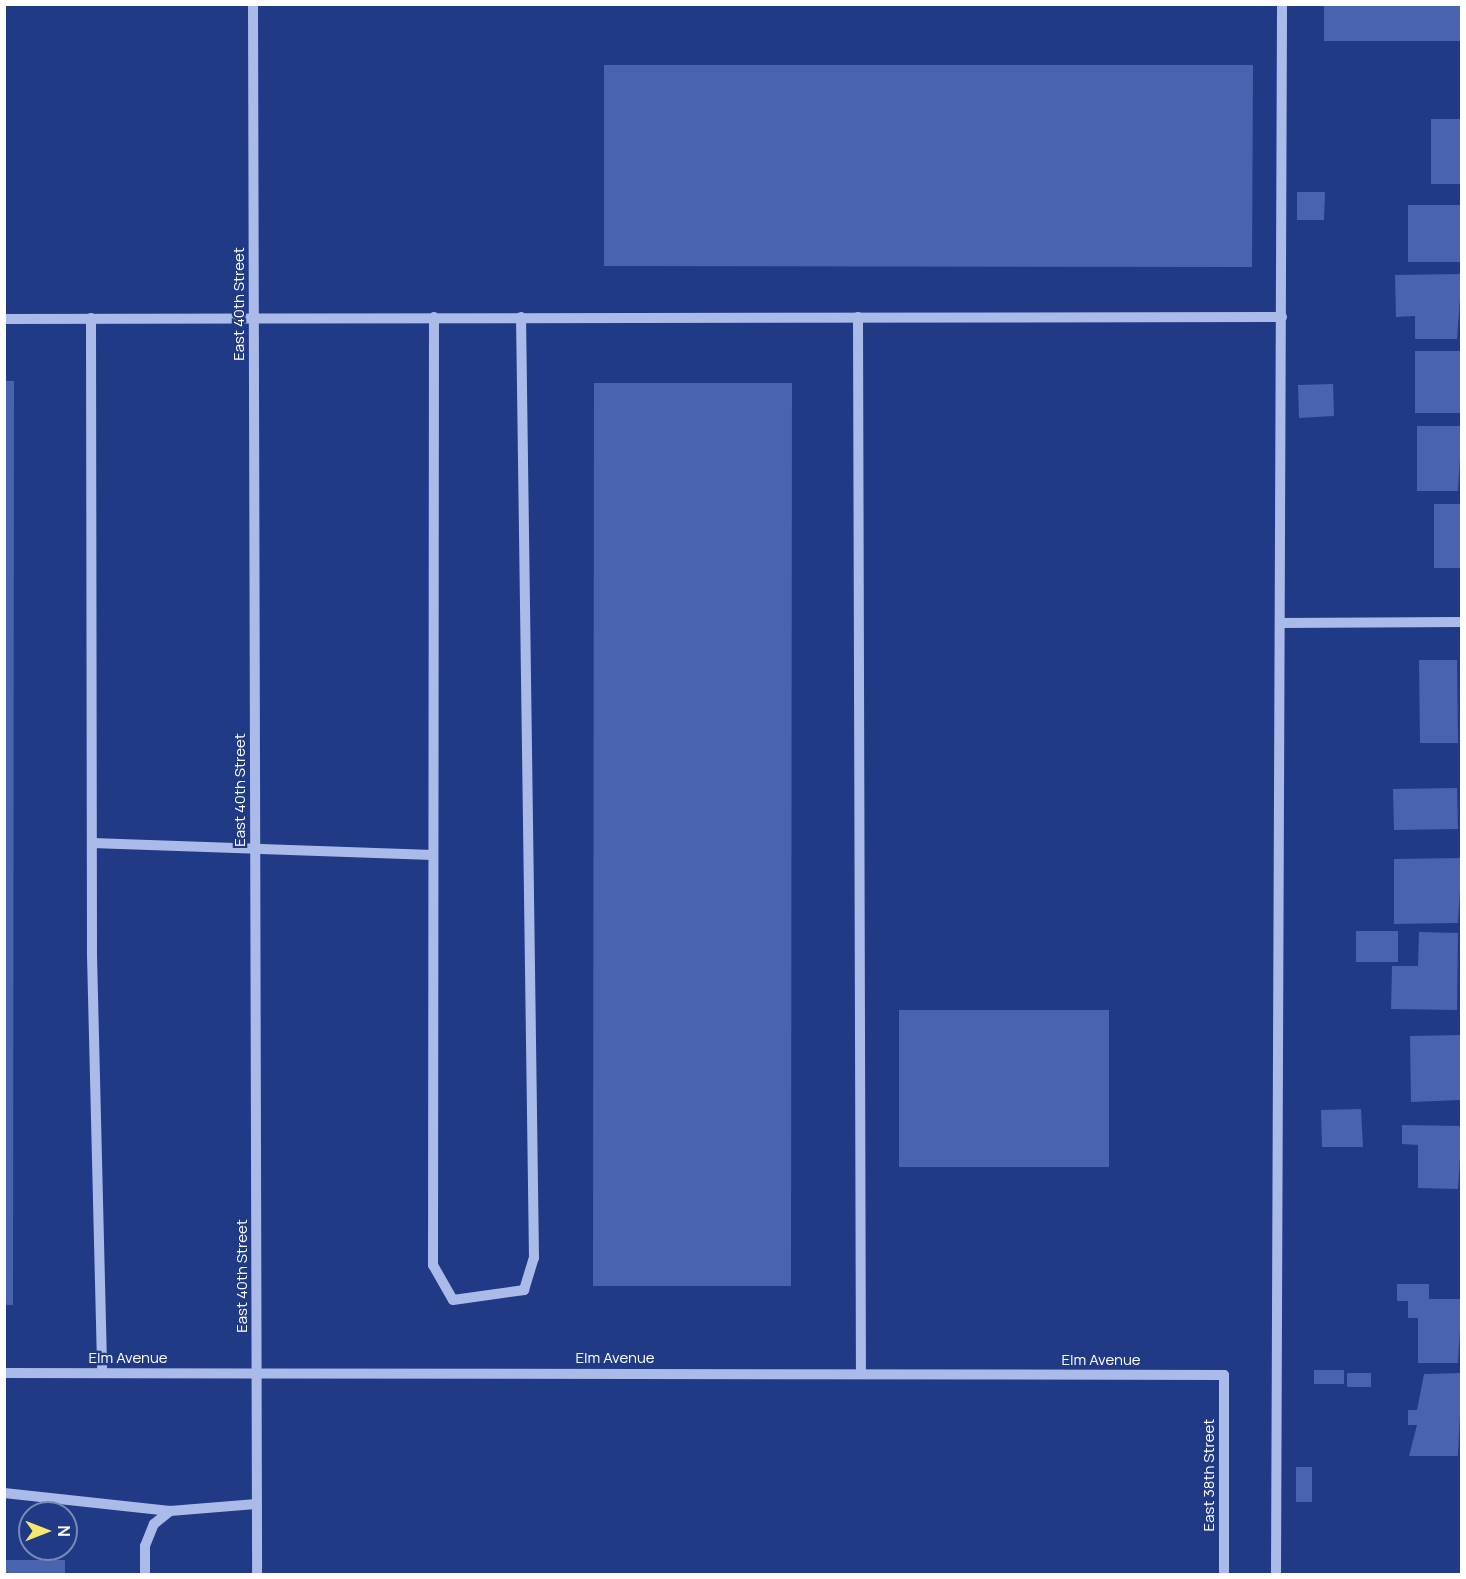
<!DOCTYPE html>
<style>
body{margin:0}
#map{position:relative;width:1466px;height:1579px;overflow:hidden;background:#213a86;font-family:Manrope,sans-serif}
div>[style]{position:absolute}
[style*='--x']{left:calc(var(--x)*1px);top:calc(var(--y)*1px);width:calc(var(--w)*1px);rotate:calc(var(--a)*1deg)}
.building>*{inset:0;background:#4a63ae}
.minor>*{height:10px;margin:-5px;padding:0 5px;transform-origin:5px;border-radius:5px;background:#abbbe9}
span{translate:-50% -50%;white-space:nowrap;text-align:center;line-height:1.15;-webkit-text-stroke:4.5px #213a86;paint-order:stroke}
.street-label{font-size:15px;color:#fff}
.frame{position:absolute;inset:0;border:6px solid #fff;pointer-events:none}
.north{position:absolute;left:18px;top:1501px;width:60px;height:60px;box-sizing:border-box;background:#213a86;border:2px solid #7a89b6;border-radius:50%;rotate:90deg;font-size:16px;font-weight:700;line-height:24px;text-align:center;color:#fff}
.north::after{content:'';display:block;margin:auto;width:21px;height:27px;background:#f6e86c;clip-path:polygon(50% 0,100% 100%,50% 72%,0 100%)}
</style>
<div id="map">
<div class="building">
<i style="clip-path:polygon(1324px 4px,1462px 4px,1462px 41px,1324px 41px)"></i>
<i style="clip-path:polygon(604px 65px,1253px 65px,1252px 267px,604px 266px)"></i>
<i style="clip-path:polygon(1431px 119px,1462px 119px,1462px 184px,1431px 184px)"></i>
<i style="clip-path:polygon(1297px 192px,1325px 192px,1324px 220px,1297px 220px)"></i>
<i style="clip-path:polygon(1408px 205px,1462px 205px,1462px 262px,1408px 262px)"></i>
<i style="clip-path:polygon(1462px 274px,1457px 339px,1415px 339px,1415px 316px,1396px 317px,1395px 275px)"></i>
<i style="clip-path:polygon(1415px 351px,1462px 351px,1462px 413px,1415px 413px)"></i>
<i style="clip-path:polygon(4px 381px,14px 381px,13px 1305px,4px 1305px)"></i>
<i style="clip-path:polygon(594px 383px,792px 383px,791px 1286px,593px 1286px)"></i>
<i style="clip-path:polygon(1333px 384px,1334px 416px,1299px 418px,1298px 385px)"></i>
<i style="clip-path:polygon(1417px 426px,1462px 426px,1458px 491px,1417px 491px)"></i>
<i style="clip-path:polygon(1434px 504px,1462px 504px,1462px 568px,1434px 568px)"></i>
<i style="clip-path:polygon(1419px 660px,1457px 660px,1458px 743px,1420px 743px)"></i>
<i style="clip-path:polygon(1457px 788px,1458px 829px,1394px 830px,1393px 789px)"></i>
<i style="clip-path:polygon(1462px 858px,1458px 923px,1394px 924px,1394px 859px)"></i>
<i style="clip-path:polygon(1356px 931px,1398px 931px,1398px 962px,1356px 962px)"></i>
<i style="clip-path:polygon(1419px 932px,1458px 933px,1457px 1010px,1391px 1009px,1392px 966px,1418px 966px)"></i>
<i style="clip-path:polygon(899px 1010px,1109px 1010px,1109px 1167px,899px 1167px)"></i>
<i style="clip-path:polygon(1462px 1035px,1460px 1100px,1411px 1102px,1410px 1036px)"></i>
<i style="clip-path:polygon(1361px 1109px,1363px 1147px,1322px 1147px,1321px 1110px)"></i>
<i style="clip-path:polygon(1402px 1125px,1462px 1126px,1458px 1189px,1418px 1188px,1418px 1145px,1402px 1144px)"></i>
<i style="clip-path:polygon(1397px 1284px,1429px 1284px,1429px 1299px,1462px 1299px,1458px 1363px,1418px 1363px,1418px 1318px,1408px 1318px,1408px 1301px,1397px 1301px)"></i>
<i style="clip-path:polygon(1314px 1370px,1344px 1370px,1344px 1384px,1314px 1384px)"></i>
<i style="clip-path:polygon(1347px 1373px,1371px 1373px,1371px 1387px,1347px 1387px)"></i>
<i style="clip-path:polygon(1462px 1373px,1458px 1456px,1409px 1456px,1417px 1425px,1408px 1425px,1408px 1410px,1417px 1410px,1424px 1374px)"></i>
<i style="clip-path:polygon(1296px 1467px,1312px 1467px,1312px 1502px,1296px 1502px)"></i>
<i style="clip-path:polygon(4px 1560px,65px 1560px,65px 1574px,4px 1574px)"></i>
</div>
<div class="minor">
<i style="--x:253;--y:4;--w:1570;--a:89.85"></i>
<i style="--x:434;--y:317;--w:948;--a:90.06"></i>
<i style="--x:433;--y:1265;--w:40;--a:60.3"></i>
<i style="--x:453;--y:1300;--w:72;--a:-8"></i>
<i style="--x:524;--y:1290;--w:34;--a:-73"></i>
<i style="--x:534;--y:1258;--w:941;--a:-90.79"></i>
<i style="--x:858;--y:317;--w:1057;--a:89.84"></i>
<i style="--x:91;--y:318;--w:637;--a:89.91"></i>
<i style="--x:92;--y:955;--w:418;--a:88.6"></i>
<i style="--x:4;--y:319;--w:1278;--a:-0.09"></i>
<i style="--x:1280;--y:623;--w:182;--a:-0.3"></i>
<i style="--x:92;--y:843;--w:341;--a:2"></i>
<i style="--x:4;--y:1373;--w:1220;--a:0.09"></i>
<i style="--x:1224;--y:1375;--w:199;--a:90"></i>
<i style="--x:4;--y:1493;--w:167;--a:6.2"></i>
<i style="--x:145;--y:1574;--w:28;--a:-90"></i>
<i style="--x:145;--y:1546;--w:24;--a:-68"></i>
<i style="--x:154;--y:1524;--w:21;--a:-39"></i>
<i style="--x:170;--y:1511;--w:87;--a:-4.6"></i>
<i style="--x:1276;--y:1574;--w:1570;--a:-89.78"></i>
</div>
<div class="street-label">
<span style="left:239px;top:304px;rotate:-90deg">East 40th Street</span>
<span style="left:240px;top:790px;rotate:-90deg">East 40th Street</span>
<span style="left:242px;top:1276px;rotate:-90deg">East 40th Street</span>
<span style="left:128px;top:1358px">Elm Avenue</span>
<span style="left:615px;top:1358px">Elm Avenue</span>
<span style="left:1101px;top:1360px">Elm Avenue</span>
<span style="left:1209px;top:1475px;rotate:-90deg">East 38th Street</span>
</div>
<div class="frame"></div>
<div class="north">N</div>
</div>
